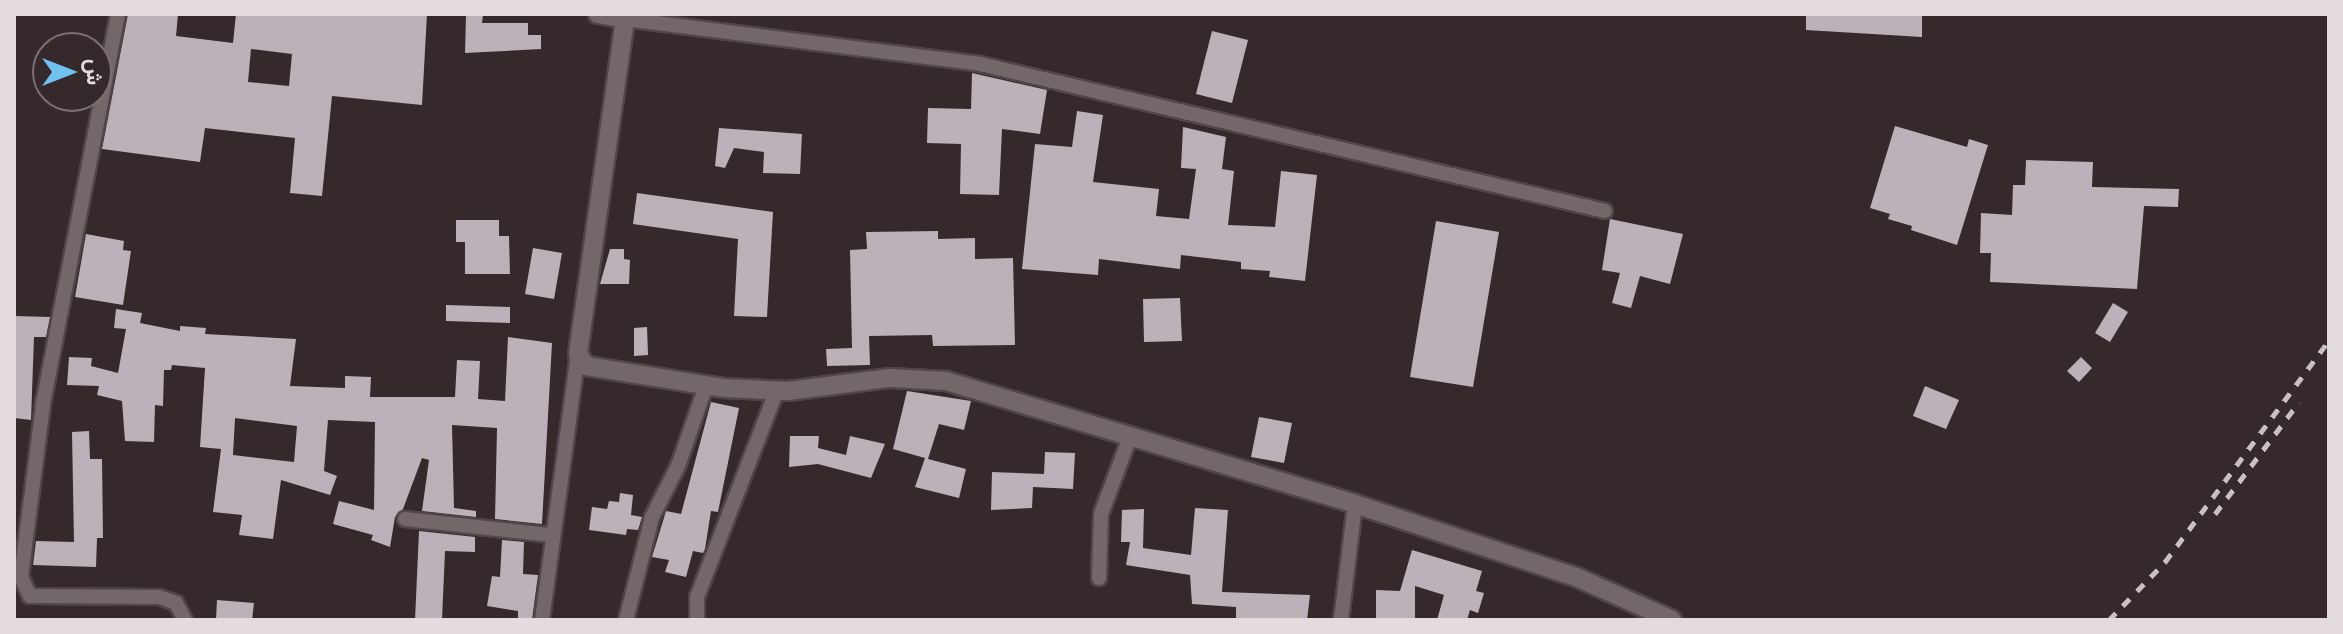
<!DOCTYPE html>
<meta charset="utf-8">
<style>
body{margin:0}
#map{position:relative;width:2343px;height:634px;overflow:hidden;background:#35292c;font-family:"Source Sans 3",Vazirmatn,sans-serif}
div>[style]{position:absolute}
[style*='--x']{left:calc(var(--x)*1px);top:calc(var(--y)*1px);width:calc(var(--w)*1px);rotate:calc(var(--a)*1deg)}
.building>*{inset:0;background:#bdb1b9}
.roads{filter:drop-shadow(2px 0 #504649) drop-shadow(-2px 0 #504649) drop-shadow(0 2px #504649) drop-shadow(0 -2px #504649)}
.minor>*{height:14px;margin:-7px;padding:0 7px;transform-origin:7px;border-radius:7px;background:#74676a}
.tertiary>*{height:18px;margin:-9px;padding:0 9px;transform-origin:9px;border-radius:9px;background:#74676a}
.rail>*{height:5px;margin-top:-2.5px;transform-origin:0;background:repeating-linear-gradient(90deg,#c8c0c2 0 10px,transparent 0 20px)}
span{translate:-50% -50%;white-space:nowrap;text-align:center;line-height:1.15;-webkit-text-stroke:8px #35292c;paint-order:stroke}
.frame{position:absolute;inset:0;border:16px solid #e3dbdd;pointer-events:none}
.north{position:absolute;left:32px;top:32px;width:80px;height:80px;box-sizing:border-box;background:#35292c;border:2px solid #7b7073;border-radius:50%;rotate:90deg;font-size:22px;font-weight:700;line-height:32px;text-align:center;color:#e3dbdd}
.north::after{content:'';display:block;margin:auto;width:28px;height:36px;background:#6fc2f4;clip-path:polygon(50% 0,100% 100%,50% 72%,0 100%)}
</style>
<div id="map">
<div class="building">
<i style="clip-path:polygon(evenodd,128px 14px,178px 14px,176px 36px,233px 43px,236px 14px,427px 14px,422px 105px,332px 96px,322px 196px,290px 193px,295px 138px,205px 128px,200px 162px,102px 149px,128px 14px,251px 49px,292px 54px,289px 86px,248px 82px,251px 49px)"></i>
<i style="clip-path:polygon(1806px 14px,1922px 14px,1922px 37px,1806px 30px)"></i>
<i style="clip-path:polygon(466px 15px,483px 15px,482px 23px,528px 23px,528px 35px,541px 35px,541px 49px,465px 53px)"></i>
<i style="clip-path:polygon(1212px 31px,1248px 40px,1232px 103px,1196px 94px)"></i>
<i style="clip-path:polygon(972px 73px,1047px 90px,1040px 134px,1002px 129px,999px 195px,960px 194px,961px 144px,927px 143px,928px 108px,971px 109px)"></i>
<i style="clip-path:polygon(1077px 111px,1103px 115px,1093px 182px,1159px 189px,1156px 216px,1189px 219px,1196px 169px,1181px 168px,1183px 127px,1226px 137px,1222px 169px,1234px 171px,1228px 225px,1275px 227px,1281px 171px,1317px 175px,1305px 281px,1269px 277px,1270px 271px,1241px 269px,1241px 262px,1181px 255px,1180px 269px,1099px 259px,1098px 275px,1022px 269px,1035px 144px,1072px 147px)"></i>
<i style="clip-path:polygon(1895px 126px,1967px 147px,1969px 139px,1988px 145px,1957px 245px,1911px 230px,1912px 226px,1888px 219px,1890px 214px,1870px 208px)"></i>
<i style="clip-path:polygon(719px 128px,802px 134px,800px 174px,763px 173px,764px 152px,734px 148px,725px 168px,715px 166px)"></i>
<i style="clip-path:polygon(2026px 160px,2093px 162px,2092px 187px,2179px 189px,2178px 207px,2144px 206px,2137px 289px,1990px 282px,1991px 253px,1980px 253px,1981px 213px,2012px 215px,2013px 185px,2025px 185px)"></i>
<i style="clip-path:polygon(637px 193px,773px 212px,767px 317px,734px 316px,738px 239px,633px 224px)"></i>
<i style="clip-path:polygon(1610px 219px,1683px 234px,1670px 284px,1640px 276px,1631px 308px,1612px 303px,1620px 273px,1602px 270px)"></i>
<i style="clip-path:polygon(456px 220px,499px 220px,499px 236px,509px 236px,510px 274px,465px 274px,465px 242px,456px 242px)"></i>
<i style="clip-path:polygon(1436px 221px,1499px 232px,1473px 387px,1410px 377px)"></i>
<i style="clip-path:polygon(938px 231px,938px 239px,975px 238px,975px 259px,1013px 258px,1015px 345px,933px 346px,932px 335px,869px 336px,870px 365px,827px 366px,826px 349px,852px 348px,850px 250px,867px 249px,866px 232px)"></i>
<i style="clip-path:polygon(86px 234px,124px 241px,123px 250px,131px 251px,123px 305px,75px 297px)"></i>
<i style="clip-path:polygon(533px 248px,562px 253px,554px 299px,525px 294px)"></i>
<i style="clip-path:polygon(610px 249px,624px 249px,624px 259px,630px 260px,629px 284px,600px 284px)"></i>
<i style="clip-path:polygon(1180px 298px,1182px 341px,1144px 342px,1143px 299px)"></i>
<i style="clip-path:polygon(2113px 303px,2128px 312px,2110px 342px,2095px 333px)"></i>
<i style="clip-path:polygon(446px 305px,510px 307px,510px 323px,446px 321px)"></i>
<i style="clip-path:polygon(evenodd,116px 309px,142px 313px,140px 323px,180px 331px,180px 326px,206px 328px,205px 334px,296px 339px,290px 386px,345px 388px,345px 376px,371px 377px,370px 397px,455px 397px,457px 360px,480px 361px,478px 399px,505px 401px,508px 337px,552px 343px,542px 524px,495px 519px,497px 428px,452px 425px,454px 508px,476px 511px,476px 517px,422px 511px,429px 460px,422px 458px,403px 509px,395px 517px,390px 547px,371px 540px,373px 535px,333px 524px,339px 501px,374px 510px,375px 422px,328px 420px,324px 471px,337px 476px,330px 495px,281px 480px,273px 539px,239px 535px,242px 515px,213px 512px,221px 449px,200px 447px,205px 368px,172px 365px,171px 370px,164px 370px,163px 406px,155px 405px,154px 442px,125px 441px,122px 401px,97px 395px,99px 386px,67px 385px,69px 357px,92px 358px,91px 366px,118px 373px,126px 329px,114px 328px,116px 309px,235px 418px,297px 426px,294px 462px,233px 455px,235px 418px)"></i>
<i style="clip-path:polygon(14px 316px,50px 317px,46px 337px,34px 337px,31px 420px,14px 418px)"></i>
<i style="clip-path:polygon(647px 327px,648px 355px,634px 356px,634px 328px)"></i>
<i style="clip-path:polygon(2081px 357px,2092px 368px,2079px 382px,2067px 371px)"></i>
<i style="clip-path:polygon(1925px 386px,1959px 400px,1946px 429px,1913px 416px)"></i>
<i style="clip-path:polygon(907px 391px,971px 401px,964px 430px,939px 424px,928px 459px,966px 469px,959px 498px,915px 487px,925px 458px,893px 449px)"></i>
<i style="clip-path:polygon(711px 402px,739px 408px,718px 512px,711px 511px,705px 549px,703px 553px,693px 551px,686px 577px,665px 572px,669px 560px,652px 557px,666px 511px,681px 514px)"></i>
<i style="clip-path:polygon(1259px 417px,1292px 423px,1284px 463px,1251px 457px)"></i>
<i style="clip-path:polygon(89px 431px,90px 459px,102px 459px,103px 538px,97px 538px,96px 567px,33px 565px,36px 541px,74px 542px,72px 432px)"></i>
<i style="clip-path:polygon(790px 436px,819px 436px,818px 448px,846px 455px,850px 436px,885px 444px,871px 478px,818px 464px,789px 467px)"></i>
<i style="clip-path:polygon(1045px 452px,1075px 453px,1073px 489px,1033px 487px,1032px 508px,991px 510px,992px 472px,1044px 474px)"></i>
<i style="clip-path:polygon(620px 493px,633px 495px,631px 515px,642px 517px,638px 530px,627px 529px,626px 535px,589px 530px,592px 507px,607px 509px,609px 501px,619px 502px)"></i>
<i style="clip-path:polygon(1195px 508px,1228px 510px,1222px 592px,1310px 595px,1307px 620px,1236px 620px,1236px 607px,1192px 604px,1190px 575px,1126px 565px,1130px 542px,1121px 542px,1122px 510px,1144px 509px,1143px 548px,1191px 555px)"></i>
<i style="clip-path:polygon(419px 531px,475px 537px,475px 552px,445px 551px,442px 620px,415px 620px)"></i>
<i style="clip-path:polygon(502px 540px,524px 542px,523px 574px,538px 575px,532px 620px,518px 620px,518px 611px,487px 606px,492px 576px,500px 577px)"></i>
<i style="clip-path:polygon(1412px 550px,1482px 571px,1476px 591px,1484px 593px,1478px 613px,1470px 610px,1467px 620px,1437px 620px,1444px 595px,1415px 586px,1415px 620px,1376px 620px,1376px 590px,1400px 591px)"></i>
<i style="clip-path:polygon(217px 600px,254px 603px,252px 620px,216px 620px)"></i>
</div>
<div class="roads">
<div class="minor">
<i style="--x:118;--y:14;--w:398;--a:100.9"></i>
<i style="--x:43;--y:405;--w:173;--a:97.3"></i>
<i style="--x:21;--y:577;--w:21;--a:65"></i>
<i style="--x:30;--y:596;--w:129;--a:0.4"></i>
<i style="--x:159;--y:597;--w:18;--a:19"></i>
<i style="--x:176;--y:603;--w:19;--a:62"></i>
<i style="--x:625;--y:19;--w:358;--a:7.2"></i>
<i style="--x:980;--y:64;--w:642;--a:13.24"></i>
<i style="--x:405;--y:519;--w:147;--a:6.3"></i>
<i style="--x:1099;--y:578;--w:64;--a:-88.2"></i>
<i style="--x:1101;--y:514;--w:82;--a:-69.4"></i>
<i style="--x:542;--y:620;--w:268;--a:-82.3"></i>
<i style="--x:626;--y:620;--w:106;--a:-75.8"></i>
<i style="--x:652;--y:517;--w:57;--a:-63"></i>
<i style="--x:678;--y:466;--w:85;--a:-70.7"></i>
<i style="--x:697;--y:620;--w:23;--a:-90"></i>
<i style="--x:697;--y:597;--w:222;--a:-68.9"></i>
<i style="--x:1341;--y:620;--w:117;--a:-83.1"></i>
</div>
<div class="tertiary">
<i style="--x:598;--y:14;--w:27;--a:10"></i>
<i style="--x:625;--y:19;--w:338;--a:98"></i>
<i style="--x:578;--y:354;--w:14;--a:56"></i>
<i style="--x:586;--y:366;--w:140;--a:9.1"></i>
<i style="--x:724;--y:388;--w:64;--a:2.7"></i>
<i style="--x:788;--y:391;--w:103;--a:-7.3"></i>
<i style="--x:890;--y:378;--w:56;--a:3.1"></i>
<i style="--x:946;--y:381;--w:427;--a:16.7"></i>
<i style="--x:1355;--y:504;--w:233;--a:18.3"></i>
<i style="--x:1576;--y:577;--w:105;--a:24.1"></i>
</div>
</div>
<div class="rail">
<i style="--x:2215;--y:514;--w:140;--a:-53.1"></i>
<i style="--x:2109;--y:620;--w:81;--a:-46"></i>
<i style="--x:2165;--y:562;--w:276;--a:-53.5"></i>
</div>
<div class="frame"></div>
<div class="north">ش</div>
</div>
